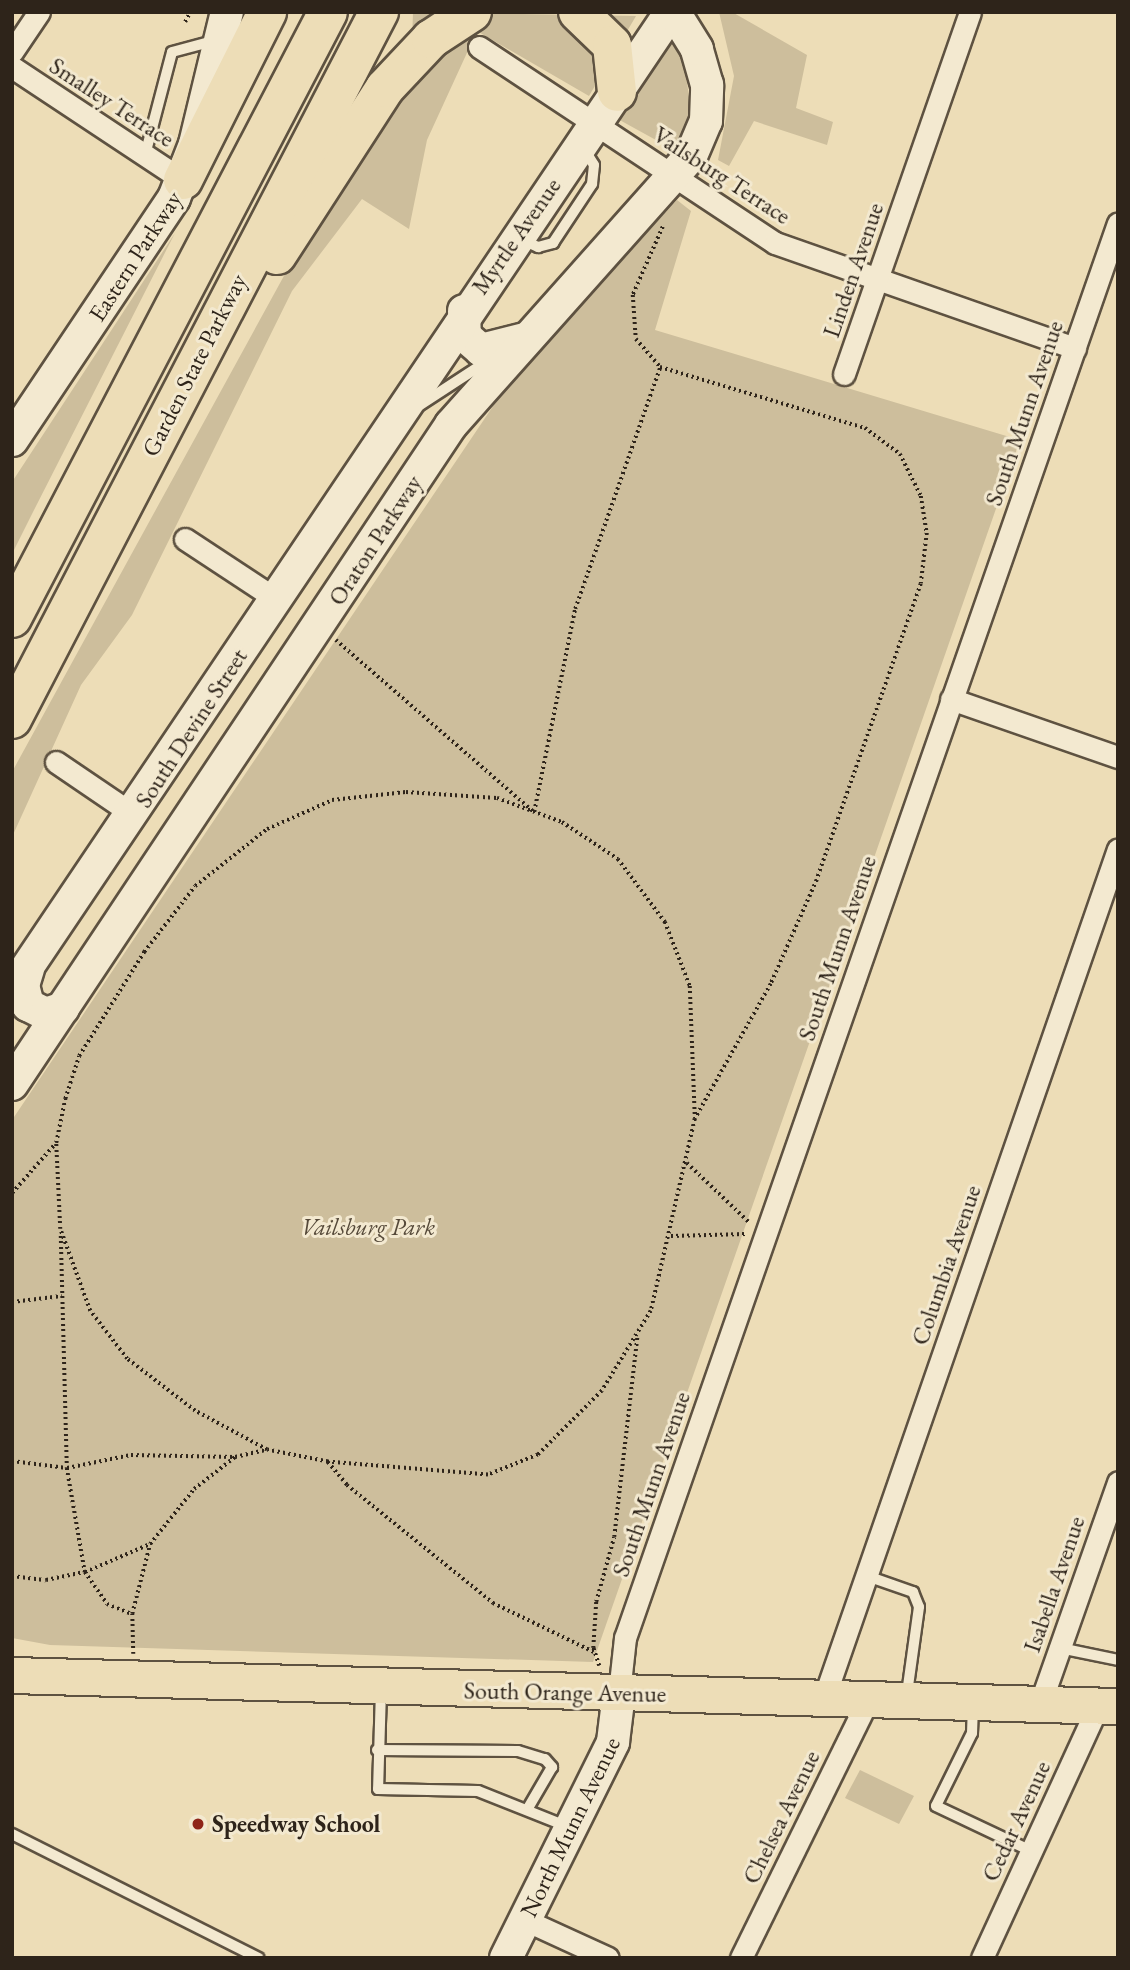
<!DOCTYPE html>
<style>
body{margin:0}
#map{position:relative;width:1130px;height:1970px;overflow:hidden;background:#edddb7;font-family:"EB Garamond",serif}
div>[style]{position:absolute}
[style*='--x']{left:calc(var(--x)*1px);top:calc(var(--y)*1px);width:calc(var(--w)*1px);rotate:calc(var(--a)*1deg)}
.green>*{inset:0;background:#cdbe9c}
.path>*{height:3.5px;margin-top:-1.75px;transform-origin:0;background:repeating-linear-gradient(90deg,#2e241a 0 2px,transparent 0 5.5px)}
.roads{filter:drop-shadow(2px 0 #5e5241) drop-shadow(-2px 0 #5e5241) drop-shadow(0 2px #5e5241) drop-shadow(0 -2px #5e5241)}
.service>*{height:10px;margin:-5px;padding:0 5px;transform-origin:5px;border-radius:5px;background:#f3e9d0}
.minor>*{height:21px;margin:-10.5px;padding:0 10.5px;transform-origin:10.5px;border-radius:10.5px;background:#f3e9d0}
.secondary>*{height:32px;margin:-16px;padding:0 16px;transform-origin:16px;border-radius:16px;background:#f3e9d0}
.primary>*{height:35px;margin:-17.5px;padding:0 17.5px;transform-origin:17.5px;border-radius:17.5px;background:#edddb7}
.motorway>*{height:38px;margin:-19px;padding:0 19px;transform-origin:19px;border-radius:19px;background:#edddb7}
.dots>*{width:19px;height:19px;translate:-50% -50%;box-sizing:border-box;border:4px solid #f3e9d0;border-radius:50%}
span{translate:-50% -50%;white-space:nowrap;text-align:center;line-height:1.15;-webkit-text-stroke:6px #f3e9d0;paint-order:stroke}
.street-label{font-size:24px;color:#2e241a}
.park-label{font-size:24px;color:#564a3a;font-style:italic}
.poi-label{font-size:24px;color:#2e241a;font-weight:700}
.left{translate:0 -50%;text-align:left}
.frame{position:absolute;inset:0;border:14px solid #2e241a;pointer-events:none}
</style>
<div id="map">
<div class="green">
<i style="clip-path:polygon(413px 12px,636px 16px,589px 96px,477px 31px,427px 140px,409px 229px,362px 199px,292px 291px,132px 615px,81px 685px,12px 837px,12px 772px,353px 150px,411px 72px)"></i>
<i style="clip-path:polygon(719px 12px,732px 12px,807px 55px,796px 108px,833px 122px,827px 145px,754px 121px,729px 166px,718px 160px,734px 76px)"></i>
<i style="clip-path:polygon(667px 42px,682px 47px,691px 111px,674px 150px,616px 118px)"></i>
<i style="clip-path:polygon(677px 200px,691px 211px,655px 330px,1020px 440px,593px 1662px,50px 1645px,12px 1638px,12px 1120px,510px 381px)"></i>
<i style="clip-path:polygon(175px 233px,33px 512px,12px 554px,12px 482px)"></i>
<i style="clip-path:polygon(860px 1770px,914px 1796px,899px 1824px,845px 1798px)"></i>
</div>
<div class="path">
<i style="--x:185;--y:22;--w:11;--a:-63"></i>
<i style="--x:663;--y:227;--w:74;--a:113.8"></i>
<i style="--x:633;--y:295;--w:44;--a:86.1"></i>
<i style="--x:636;--y:339;--w:37;--a:49"></i>
<i style="--x:660;--y:367;--w:214;--a:16.6"></i>
<i style="--x:865;--y:428;--w:44;--a:36.6"></i>
<i style="--x:900;--y:454;--w:47;--a:63.4"></i>
<i style="--x:921;--y:496;--w:37;--a:81"></i>
<i style="--x:927;--y:533;--w:51;--a:96.7"></i>
<i style="--x:921;--y:584;--w:314;--a:109.4"></i>
<i style="--x:817;--y:880;--w:114;--a:113.9"></i>
<i style="--x:771;--y:984;--w:155;--a:119.4"></i>
<i style="--x:695;--y:1119;--w:197;--a:102.9"></i>
<i style="--x:651;--y:1311;--w:94;--a:121.5"></i>
<i style="--x:602;--y:1391;--w:91;--a:135"></i>
<i style="--x:538;--y:1455;--w:54;--a:158.2"></i>
<i style="--x:488;--y:1475;--w:161;--a:-175.4"></i>
<i style="--x:328;--y:1462;--w:62;--a:-168.9"></i>
<i style="--x:267;--y:1450;--w:82;--a:-151.6"></i>
<i style="--x:195;--y:1411;--w:86;--a:-142.6"></i>
<i style="--x:127;--y:1359;--w:61;--a:-127.6"></i>
<i style="--x:90;--y:1311;--w:87;--a:-110.1"></i>
<i style="--x:60;--y:1229;--w:86;--a:-92.7"></i>
<i style="--x:56;--y:1143;--w:45;--a:-78.4"></i>
<i style="--x:65;--y:1099;--w:45;--a:-72"></i>
<i style="--x:79;--y:1056;--w:123;--a:-58"></i>
<i style="--x:144;--y:952;--w:83;--a:-52.3"></i>
<i style="--x:195;--y:886;--w:92;--a:-38.4"></i>
<i style="--x:267;--y:829;--w:71;--a:-24"></i>
<i style="--x:332;--y:800;--w:74;--a:-6.2"></i>
<i style="--x:406;--y:792;--w:91;--a:3.8"></i>
<i style="--x:497;--y:798;--w:69;--a:20.3"></i>
<i style="--x:562;--y:822;--w:67;--a:33.5"></i>
<i style="--x:618;--y:859;--w:79;--a:53.3"></i>
<i style="--x:665;--y:922;--w:69;--a:68.7"></i>
<i style="--x:690;--y:986;--w:133;--a:87.8"></i>
<i style="--x:336;--y:640;--w:262;--a:41"></i>
<i style="--x:534;--y:812;--w:207;--a:-78.6"></i>
<i style="--x:575;--y:609;--w:256;--a:-70.6"></i>
<i style="--x:687;--y:1163;--w:87;--a:43.6"></i>
<i style="--x:12;--y:1193;--w:65;--a:-48.7"></i>
<i style="--x:61;--y:1236;--w:232;--a:88.5"></i>
<i style="--x:67;--y:1468;--w:106;--a:80.2"></i>
<i style="--x:85;--y:1572;--w:39;--a:55"></i>
<i style="--x:107;--y:1604;--w:27;--a:22"></i>
<i style="--x:671;--y:1236;--w:75;--a:-1.5"></i>
<i style="--x:12;--y:1302;--w:50;--a:-6.8"></i>
<i style="--x:12;--y:1461;--w:55;--a:7.3"></i>
<i style="--x:67;--y:1468;--w:65;--a:-11.5"></i>
<i style="--x:131;--y:1455;--w:104;--a:1.1"></i>
<i style="--x:328;--y:1462;--w:30;--a:50"></i>
<i style="--x:347;--y:1485;--w:188;--a:38.9"></i>
<i style="--x:493;--y:1603;--w:112;--a:25.9"></i>
<i style="--x:12;--y:1576;--w:34;--a:7"></i>
<i style="--x:46;--y:1580;--w:40;--a:-12"></i>
<i style="--x:85;--y:1572;--w:71;--a:-23.3"></i>
<i style="--x:133;--y:1654;--w:40;--a:-91.4"></i>
<i style="--x:132;--y:1614;--w:72;--a:-75.6"></i>
<i style="--x:150;--y:1544;--w:70;--a:-51.3"></i>
<i style="--x:194;--y:1489;--w:52;--a:-38"></i>
<i style="--x:235;--y:1457;--w:31;--a:-13"></i>
<i style="--x:599;--y:1666;--w:19;--a:-108"></i>
<i style="--x:593;--y:1648;--w:46;--a:-86.3"></i>
<i style="--x:596;--y:1602;--w:67;--a:-74.5"></i>
<i style="--x:614;--y:1537;--w:201;--a:-83.4"></i>
</div>
<div class="roads">
<div class="service">
<i style="--x:145;--y:155;--w:106;--a:-75.3"></i>
<i style="--x:172;--y:52;--w:47;--a:-14.9"></i>
<i style="--x:523;--y:240;--w:17;--a:25"></i>
<i style="--x:538;--y:247;--w:16;--a:-15"></i>
<i style="--x:553;--y:243;--w:71;--a:-56.5"></i>
<i style="--x:592;--y:184;--w:19;--a:-84"></i>
<i style="--x:594;--y:165;--w:19;--a:-122"></i>
<i style="--x:420;--y:405;--w:86;--a:-33.1"></i>
<i style="--x:867;--y:1576;--w:49;--a:19.2"></i>
<i style="--x:913;--y:1592;--w:16;--a:68"></i>
<i style="--x:919;--y:1607;--w:88;--a:97.9"></i>
<i style="--x:1060;--y:1648;--w:59;--a:11.7"></i>
<i style="--x:381;--y:1690;--w:99;--a:91.7"></i>
<i style="--x:378;--y:1789;--w:100;--a:1.1"></i>
<i style="--x:478;--y:1791;--w:95;--a:21.7"></i>
<i style="--x:973;--y:1705;--w:28;--a:92"></i>
<i style="--x:972;--y:1733;--w:81;--a:116.3"></i>
<i style="--x:936;--y:1806;--w:105;--a:25.3"></i>
<i style="--x:377;--y:1750;--w:141;--a:0.4"></i>
<i style="--x:518;--y:1751;--w:28;--a:17"></i>
<i style="--x:545;--y:1759;--w:11;--a:49"></i>
<i style="--x:552;--y:1767;--w:48;--a:120.3"></i>
<i style="--x:12;--y:1834;--w:276;--a:26.7"></i>
</div>
<div class="minor">
<i style="--x:479;--y:47;--w:355;--a:33.5"></i>
<i style="--x:775;--y:243;--w:318;--a:19.3"></i>
<i style="--x:12;--y:52;--w:48;--a:-56"></i>
<i style="--x:12;--y:67;--w:205;--a:33.5"></i>
<i style="--x:844;--y:374;--w:383;--a:-70.8"></i>
<i style="--x:185;--y:539;--w:109;--a:33.4"></i>
<i style="--x:951;--y:699;--w:177;--a:19.2"></i>
<i style="--x:56;--y:762;--w:94;--a:34.2"></i>
<i style="--x:619;--y:1693;--w:55;--a:-83.8"></i>
<i style="--x:625;--y:1638;--w:1498;--a:-70.79"></i>
<i style="--x:824;--y:1698;--w:898;--a:-70.9"></i>
<i style="--x:1040;--y:1704;--w:235;--a:-70.6"></i>
<i style="--x:525;--y:1920;--w:91;--a:24.6"></i>
<i style="--x:741;--y:1958;--w:288;--a:-63.8"></i>
<i style="--x:982;--y:1958;--w:277;--a:-65.3"></i>
</div>
<div class="secondary">
<i style="--x:464;--y:311;--w:25;--a:88"></i>
<i style="--x:465;--y:336;--w:21;--a:41"></i>
<i style="--x:481;--y:350;--w:44;--a:-14.3"></i>
<i style="--x:12;--y:440;--w:291;--a:-56.2"></i>
<i style="--x:174;--y:198;--w:58;--a:-68.7"></i>
<i style="--x:195;--y:144;--w:136;--a:-76.4"></i>
<i style="--x:28;--y:969;--w:17;--a:107"></i>
<i style="--x:23;--y:985;--w:21;--a:76"></i>
<i style="--x:28;--y:1005;--w:20;--a:27"></i>
<i style="--x:46;--y:1014;--w:18;--a:-19"></i>
<i style="--x:12;--y:990;--w:1179;--a:-56.03"></i>
<i style="--x:12;--y:1084;--w:792;--a:-56.33"></i>
<i style="--x:451;--y:425;--w:361;--a:-48.3"></i>
<i style="--x:691;--y:156;--w:38;--a:-67"></i>
<i style="--x:706;--y:121;--w:36;--a:-88"></i>
<i style="--x:707;--y:85;--w:37;--a:-106"></i>
<i style="--x:697;--y:49;--w:44;--a:-121.9"></i>
<i style="--x:506;--y:1958;--w:241;--a:-63.6"></i>
<i style="--x:613;--y:1742;--w:49;--a:-83"></i>
</div>
<div class="primary">
<i style="--x:12;--y:1675;--w:1106;--a:1.61"></i>
</div>
<div class="motorway">
<i style="--x:578;--y:12;--w:47;--a:44.1"></i>
<i style="--x:612;--y:45;--w:47;--a:83.9"></i>
<i style="--x:183;--y:180;--w:188;--a:-63.4"></i>
<i style="--x:277;--y:255;--w:199;--a:-57.1"></i>
<i style="--x:385;--y:88;--w:67;--a:-46.8"></i>
<i style="--x:431;--y:39;--w:49;--a:-33.4"></i>
<i style="--x:12;--y:618;--w:683;--a:-62.46"></i>
<i style="--x:12;--y:719;--w:797;--a:-62.57"></i>
</div>
</div>
<div class="dots">
<i style="left:198px;top:1824px;background:#8f2418"></i>
</div>
<div class="street-label">
<span style="left:112px;top:102px;rotate:33deg">Smalley Terrace</span>
<span style="left:722px;top:175px;rotate:33deg">Vailsburg Terrace</span>
<span style="left:516px;top:236px;rotate:-55deg">Myrtle Avenue</span>
<span style="left:135px;top:256px;rotate:-57deg">Eastern Parkway</span>
<span style="left:853px;top:270px;rotate:-71deg">Linden Avenue</span>
<span style="left:194px;top:365px;rotate:-63deg">Garden State Parkway</span>
<span style="left:1024px;top:413px;rotate:-71deg">South Munn Avenue</span>
<span style="left:375px;top:540px;rotate:-57deg">Oraton Parkway</span>
<span style="left:191px;top:728px;rotate:-57deg">South Devine Street</span>
<span style="left:837px;top:948px;rotate:-71deg">South Munn Avenue</span>
<span style="left:946px;top:1265px;rotate:-71deg">Columbia Avenue</span>
<span style="left:651px;top:1484px;rotate:-71deg">South Munn Avenue</span>
<span style="left:1054px;top:1584px;rotate:-71deg">Isabella Avenue</span>
<span style="left:565px;top:1692px;rotate:1deg">South Orange Avenue</span>
<span style="left:781px;top:1817px;rotate:-64deg">Chelsea Avenue</span>
<span style="left:1016px;top:1821px;rotate:-65deg">Cedar Avenue</span>
<span style="left:570px;top:1827px;rotate:-64deg">North Munn Avenue</span>
</div>
<div class="park-label">
<span style="left:368px;top:1227px">Vailsburg Park</span>
</div>
<div class="poi-label">
<span class="left" style="left:212px;top:1824px">Speedway School</span>
</div>
<div class="frame"></div>
</div>
